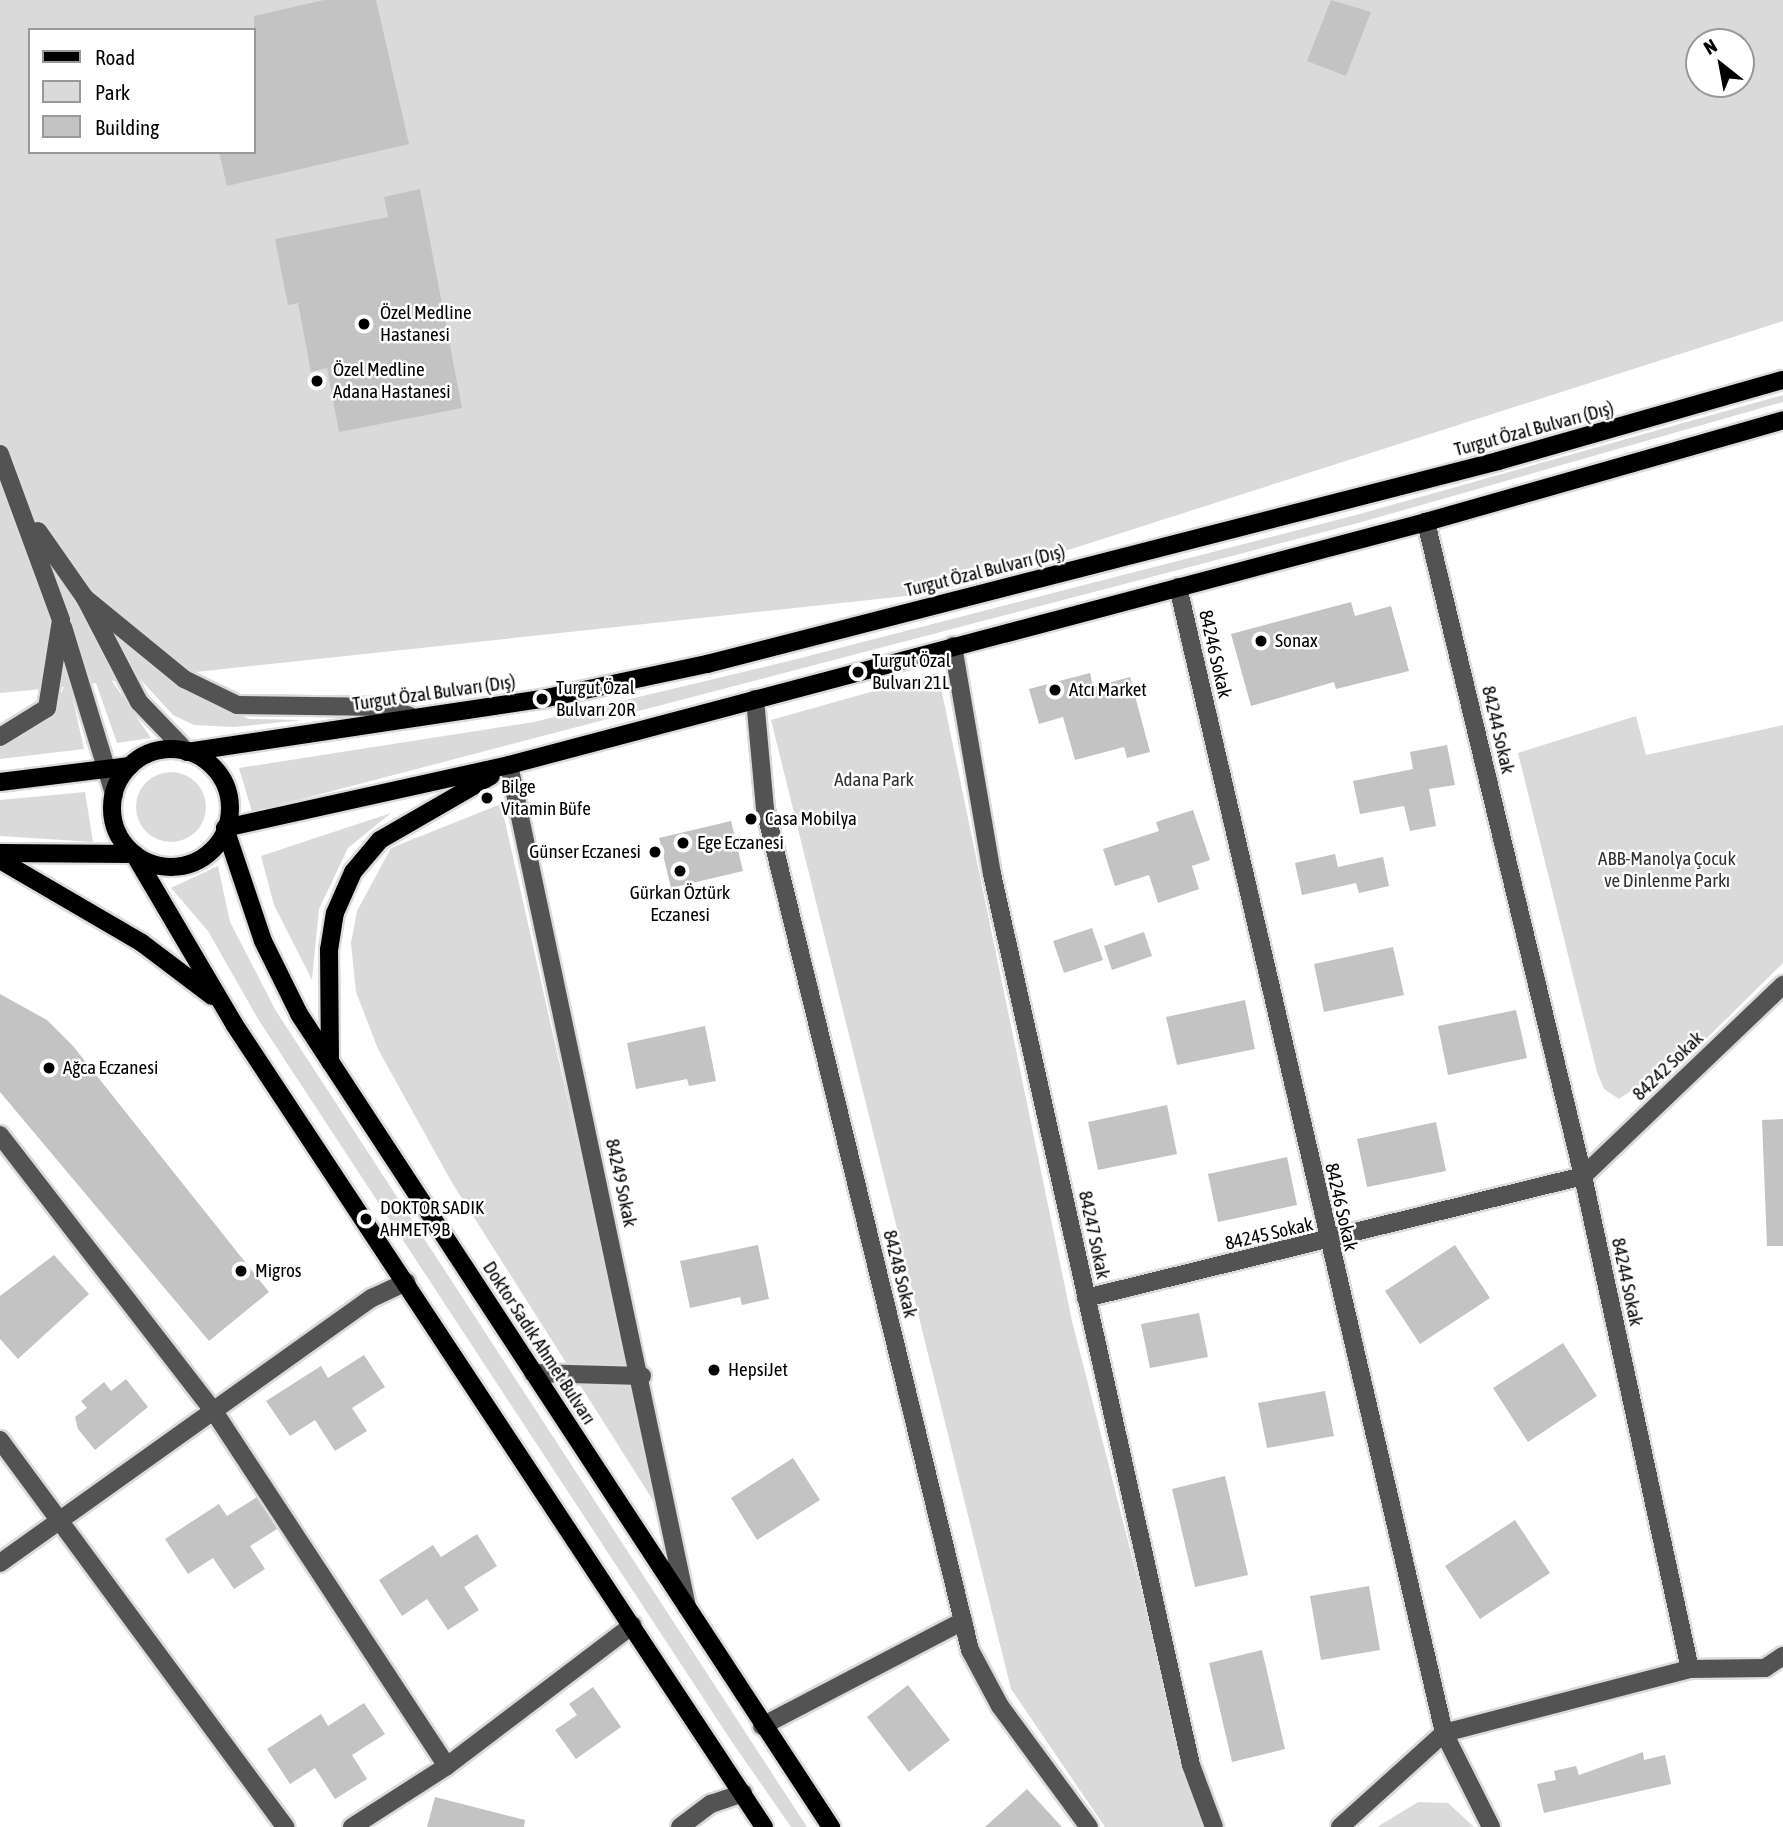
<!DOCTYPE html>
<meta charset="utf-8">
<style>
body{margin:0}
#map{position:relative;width:1783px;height:1827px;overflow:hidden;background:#fff;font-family:"Asap Condensed",sans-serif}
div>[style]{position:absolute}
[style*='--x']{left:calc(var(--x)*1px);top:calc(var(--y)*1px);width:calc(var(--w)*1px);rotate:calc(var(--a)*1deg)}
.green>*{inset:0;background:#dadada}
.round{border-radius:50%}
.building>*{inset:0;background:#c3c3c3}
.roads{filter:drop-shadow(2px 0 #dbdbdb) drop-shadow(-2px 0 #dbdbdb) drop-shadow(0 2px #dbdbdb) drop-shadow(0 -2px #dbdbdb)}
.minor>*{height:18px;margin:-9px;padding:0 9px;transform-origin:9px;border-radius:9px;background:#535353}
.major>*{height:18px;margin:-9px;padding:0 9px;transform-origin:9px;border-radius:9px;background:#000}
.major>.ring{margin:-9px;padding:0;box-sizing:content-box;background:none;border:18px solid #000;border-radius:50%}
.dots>*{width:19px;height:19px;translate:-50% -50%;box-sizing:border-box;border:4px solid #fff;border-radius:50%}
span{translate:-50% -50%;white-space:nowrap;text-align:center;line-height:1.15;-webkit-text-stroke:5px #fff;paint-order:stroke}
.poi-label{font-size:19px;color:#000}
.left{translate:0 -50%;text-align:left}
.right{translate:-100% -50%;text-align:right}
.street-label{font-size:19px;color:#000}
.park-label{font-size:19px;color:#313131}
.legend{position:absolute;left:28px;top:28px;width:228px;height:126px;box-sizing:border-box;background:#fff;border:2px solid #999;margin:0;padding:9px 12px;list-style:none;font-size:21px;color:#000}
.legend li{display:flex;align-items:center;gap:14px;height:35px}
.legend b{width:35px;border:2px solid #999}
.north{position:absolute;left:1685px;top:28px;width:70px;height:70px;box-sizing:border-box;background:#fff;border:2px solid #999;border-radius:50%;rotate:329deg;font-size:19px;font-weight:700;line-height:28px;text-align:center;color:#000}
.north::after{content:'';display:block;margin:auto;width:24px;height:32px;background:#000;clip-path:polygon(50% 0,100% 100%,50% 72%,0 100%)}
</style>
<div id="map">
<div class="green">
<i style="clip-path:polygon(evenodd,0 0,1783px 0,1783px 321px,934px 593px,168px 675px,197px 697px,249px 719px,302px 720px,235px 727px,194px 725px,173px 715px,139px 678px,112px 681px,151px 738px,117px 743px,96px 683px,70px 686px,84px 749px,0 759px,0 746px,48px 719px,64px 687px,0 693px,0 0,30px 30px,254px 30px,254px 152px,30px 152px,30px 30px,0 0,1699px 42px,1741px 42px,1741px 84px,1699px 84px,1699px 42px)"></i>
<i style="clip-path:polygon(1783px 395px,1783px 402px,1358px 523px,252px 812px,239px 768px,534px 722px,789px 661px,1356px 515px)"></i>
<i style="clip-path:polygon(938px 673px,1072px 1321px,1185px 1765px,1213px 1827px,1105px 1827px,1011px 1689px,771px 720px)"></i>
<i style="clip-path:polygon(1636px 716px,1646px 755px,1783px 725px,1783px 963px,1703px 1042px,1619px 1099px,1604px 1089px,1597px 1072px,1518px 753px)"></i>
<i class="round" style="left:136px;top:772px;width:70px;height:70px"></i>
<i style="clip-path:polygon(85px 792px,93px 842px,0 836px,0 800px)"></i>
<i style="clip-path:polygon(501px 804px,661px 1513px,451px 1181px,378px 1049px,356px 992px,351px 943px,357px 911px,391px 848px)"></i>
<i style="clip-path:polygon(391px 813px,348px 848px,319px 909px,312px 980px,274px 905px,261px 856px)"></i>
<i style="clip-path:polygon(218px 866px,230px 922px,276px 1011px,807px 1827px,791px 1827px,732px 1742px,258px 1019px,208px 931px,171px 888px)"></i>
<i style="clip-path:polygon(1418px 1802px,1448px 1803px,1474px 1827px,1377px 1827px)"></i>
</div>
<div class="building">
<i style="clip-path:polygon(324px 0,376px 0,409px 144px,227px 186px,219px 152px,254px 152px,254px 16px)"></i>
<i style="clip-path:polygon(1331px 0,1371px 12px,1346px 76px,1307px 61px)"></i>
<i style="clip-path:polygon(420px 189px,462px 408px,339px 432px,327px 368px,311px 372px,298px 303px,288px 305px,275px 239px,388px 217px,384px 197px)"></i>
<i style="clip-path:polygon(1351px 602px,1355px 616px,1391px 606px,1409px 671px,1336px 689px,1334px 682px,1251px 706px,1231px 634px)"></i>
<i style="clip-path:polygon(1090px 673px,1093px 687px,1130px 677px,1150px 752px,1127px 758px,1124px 747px,1075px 760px,1063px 717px,1039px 724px,1029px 689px)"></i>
<i style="clip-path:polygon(1447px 745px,1455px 785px,1429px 789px,1436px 826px,1410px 831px,1404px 806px,1360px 814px,1353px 781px,1413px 769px,1410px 752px)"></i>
<i style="clip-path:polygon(1193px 810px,1210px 860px,1192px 866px,1199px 889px,1158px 903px,1149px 875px,1115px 886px,1103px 849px,1159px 831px,1156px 822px)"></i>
<i style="clip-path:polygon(731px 821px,743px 871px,671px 888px,659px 838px)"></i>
<i style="clip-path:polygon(1335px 854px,1338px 867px,1383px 857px,1389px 886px,1359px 893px,1356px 883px,1302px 895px,1295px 863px)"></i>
<i style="clip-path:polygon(1092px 928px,1103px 960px,1064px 973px,1053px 941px)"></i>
<i style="clip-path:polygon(1144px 932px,1152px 956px,1112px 970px,1104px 946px)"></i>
<i style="clip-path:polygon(1393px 947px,1404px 995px,1324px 1012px,1314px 964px)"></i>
<i style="clip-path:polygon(0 994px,47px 1020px,73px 1046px,269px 1292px,209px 1341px,0 1092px)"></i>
<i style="clip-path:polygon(1245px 1000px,1255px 1049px,1177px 1065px,1166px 1017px)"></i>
<i style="clip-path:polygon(1516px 1010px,1527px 1058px,1448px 1075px,1438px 1026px)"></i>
<i style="clip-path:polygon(705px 1026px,716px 1081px,689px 1086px,687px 1079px,636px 1089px,627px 1043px)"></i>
<i style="clip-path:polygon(1167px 1105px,1177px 1154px,1098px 1170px,1088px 1122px)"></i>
<i style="clip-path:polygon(1783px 1119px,1783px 1246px,1767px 1246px,1762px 1120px)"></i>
<i style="clip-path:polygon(1436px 1122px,1446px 1171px,1367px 1187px,1357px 1139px)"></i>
<i style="clip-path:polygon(1287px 1157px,1297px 1205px,1218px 1222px,1208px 1174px)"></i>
<i style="clip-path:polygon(758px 1245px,769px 1299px,742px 1305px,740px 1297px,690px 1308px,680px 1261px)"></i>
<i style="clip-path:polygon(1455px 1245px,1490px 1298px,1420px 1344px,1385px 1291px)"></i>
<i style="clip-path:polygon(54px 1255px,89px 1294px,18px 1359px,0 1339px,0 1296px)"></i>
<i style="clip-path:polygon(1199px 1313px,1208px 1357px,1150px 1368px,1141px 1324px)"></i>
<i style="clip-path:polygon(1563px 1343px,1597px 1396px,1528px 1442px,1493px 1388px)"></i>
<i style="clip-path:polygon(364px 1355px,385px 1387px,352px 1408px,367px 1431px,335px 1451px,315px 1420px,290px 1436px,266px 1401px,321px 1366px,328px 1378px)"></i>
<i style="clip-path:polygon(126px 1379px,148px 1407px,95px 1450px,78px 1429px,75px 1417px,87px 1408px,81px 1401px,104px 1382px,111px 1391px)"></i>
<i style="clip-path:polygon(1325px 1391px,1334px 1436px,1267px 1448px,1258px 1403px)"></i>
<i style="clip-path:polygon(793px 1458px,820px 1500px,757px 1540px,731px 1498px)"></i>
<i style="clip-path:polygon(1225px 1476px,1248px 1575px,1195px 1587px,1172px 1489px)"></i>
<i style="clip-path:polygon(257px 1497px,277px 1529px,250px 1546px,265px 1569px,234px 1589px,213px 1558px,188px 1574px,165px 1539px,219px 1504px,227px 1516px)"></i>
<i style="clip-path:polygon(1515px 1520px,1550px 1573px,1480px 1619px,1445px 1566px)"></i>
<i style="clip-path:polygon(477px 1534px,497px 1566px,464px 1587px,479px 1610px,448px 1630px,427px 1599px,402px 1616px,379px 1580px,433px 1545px,441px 1557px)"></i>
<i style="clip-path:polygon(1369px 1586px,1380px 1650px,1321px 1660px,1310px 1596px)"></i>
<i style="clip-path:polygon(1262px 1650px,1285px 1749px,1232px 1762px,1209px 1663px)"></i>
<i style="clip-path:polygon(908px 1685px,950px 1740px,909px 1772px,867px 1717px)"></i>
<i style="clip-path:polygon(593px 1687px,621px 1727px,576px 1759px,555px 1730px,577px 1715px,569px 1704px)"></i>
<i style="clip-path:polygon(364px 1703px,385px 1734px,352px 1755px,367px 1779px,335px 1799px,315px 1768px,290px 1784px,267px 1749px,321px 1714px,328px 1726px)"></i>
<i style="clip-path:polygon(1643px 1752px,1644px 1760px,1665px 1755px,1671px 1784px,1544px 1813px,1537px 1784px,1556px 1780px,1554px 1771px,1576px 1766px,1579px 1775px)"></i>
<i style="clip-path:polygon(1027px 1789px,1062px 1827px,985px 1827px)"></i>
<i style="clip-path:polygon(435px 1797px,525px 1820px,524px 1827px,427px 1827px)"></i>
</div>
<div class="roads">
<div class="minor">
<i style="--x:0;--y:454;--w:177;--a:69.8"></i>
<i style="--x:61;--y:620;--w:89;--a:99"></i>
<i style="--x:47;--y:708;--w:55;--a:148.3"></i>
<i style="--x:38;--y:531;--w:82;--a:55"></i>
<i style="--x:85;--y:598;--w:117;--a:62.6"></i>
<i style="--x:139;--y:702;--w:69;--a:46.2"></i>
<i style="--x:1178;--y:587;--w:1176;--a:76.93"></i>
<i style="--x:1444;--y:1733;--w:105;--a:63.4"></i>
<i style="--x:85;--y:598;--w:128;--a:39.3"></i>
<i style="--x:184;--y:679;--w:59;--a:26.1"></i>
<i style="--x:237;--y:705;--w:148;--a:0.8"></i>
<i style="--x:385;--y:707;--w:27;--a:20"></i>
<i style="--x:63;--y:627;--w:175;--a:73"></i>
<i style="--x:953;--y:646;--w:231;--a:80.3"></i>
<i style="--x:992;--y:874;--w:913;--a:77.41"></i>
<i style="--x:1191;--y:1765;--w:66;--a:69.6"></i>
<i style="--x:755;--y:699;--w:110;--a:84.8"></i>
<i style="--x:765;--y:809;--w:866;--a:76.3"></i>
<i style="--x:970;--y:1650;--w:64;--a:61.8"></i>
<i style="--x:1000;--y:1706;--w:150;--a:53.7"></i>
<i style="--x:509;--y:765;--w:861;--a:78.06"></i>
<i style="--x:0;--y:1135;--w:351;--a:52.3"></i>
<i style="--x:215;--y:1413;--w:422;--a:56.7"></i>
<i style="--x:1086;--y:1298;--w:512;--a:-13.79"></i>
<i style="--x:1583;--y:1176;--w:277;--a:-43.7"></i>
<i style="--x:533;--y:1373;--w:109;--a:1.6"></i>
<i style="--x:0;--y:1440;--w:481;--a:53.6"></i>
<i style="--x:0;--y:1563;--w:457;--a:-35.5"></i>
<i style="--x:372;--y:1298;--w:38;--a:-25"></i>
<i style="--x:1690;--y:1669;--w:75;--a:-0.8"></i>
<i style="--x:1765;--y:1668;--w:22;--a:-34"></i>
<i style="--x:762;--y:1726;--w:227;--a:-27.6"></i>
<i style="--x:352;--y:1827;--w:113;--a:-32.7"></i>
<i style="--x:447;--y:1766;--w:233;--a:-37.2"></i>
<i style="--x:680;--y:1827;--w:39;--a:-37"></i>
<i style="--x:711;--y:1804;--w:34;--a:-19"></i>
<i style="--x:1340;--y:1827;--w:140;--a:-42.1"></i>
<i style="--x:1444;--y:1733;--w:254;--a:-14.6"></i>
<i style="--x:1690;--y:1669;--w:504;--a:-102.25"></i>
<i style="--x:1583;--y:1176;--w:673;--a:-103.5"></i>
</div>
<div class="major">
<i class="ring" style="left:112px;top:749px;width:100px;height:100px"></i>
<i style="--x:187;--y:752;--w:359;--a:-8.5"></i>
<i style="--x:542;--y:699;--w:169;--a:-12"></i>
<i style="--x:707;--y:664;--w:817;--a:-14.39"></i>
<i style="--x:1498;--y:461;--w:296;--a:-15.9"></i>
<i style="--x:0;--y:782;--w:131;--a:-7"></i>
<i style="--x:225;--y:828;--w:291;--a:-12.5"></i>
<i style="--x:509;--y:765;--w:949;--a:-14.84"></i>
<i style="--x:1426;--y:522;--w:371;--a:-15.9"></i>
<i style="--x:225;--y:828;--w:119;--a:71.4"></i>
<i style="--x:263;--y:941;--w:81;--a:63.7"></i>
<i style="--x:299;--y:1014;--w:972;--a:56.8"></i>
<i style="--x:0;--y:853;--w:134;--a:0.4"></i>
<i style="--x:134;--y:854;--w:197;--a:59.5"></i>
<i style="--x:234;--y:1024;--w:962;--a:56.57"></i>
<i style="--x:0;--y:860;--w:164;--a:30.3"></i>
<i style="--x:142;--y:943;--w:88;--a:37.1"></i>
<i style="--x:330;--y:1062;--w:112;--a:-90.5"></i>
<i style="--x:329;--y:950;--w:37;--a:-81"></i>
<i style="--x:335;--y:913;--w:45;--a:-66.3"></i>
<i style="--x:353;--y:872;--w:42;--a:-49.8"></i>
<i style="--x:380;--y:840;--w:128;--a:-30"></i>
</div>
</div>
<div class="dots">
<i style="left:364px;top:324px;background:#000"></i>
<i style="left:317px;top:381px;background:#000"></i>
<i style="left:1261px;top:641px;background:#000"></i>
<i style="left:858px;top:672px;background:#000"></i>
<i style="left:1055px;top:690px;background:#000"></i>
<i style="left:542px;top:699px;background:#000"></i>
<i style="left:487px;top:798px;background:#000"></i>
<i style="left:751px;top:819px;background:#000"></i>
<i style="left:683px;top:843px;background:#000"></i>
<i style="left:655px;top:852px;background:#000"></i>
<i style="left:680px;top:871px;background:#000"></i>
<i style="left:49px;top:1068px;background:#000"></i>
<i style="left:366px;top:1219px;background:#000"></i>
<i style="left:241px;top:1271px;background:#000"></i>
<i style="left:714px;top:1370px;background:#000"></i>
</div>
<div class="poi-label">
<span class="left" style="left:380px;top:324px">Özel Medline<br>Hastanesi</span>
<span class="left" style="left:333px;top:381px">Özel Medline<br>Adana Hastanesi</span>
<span class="left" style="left:1275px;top:641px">Sonax</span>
<span class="left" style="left:872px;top:672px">Turgut Özal<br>Bulvarı 21L</span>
<span class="left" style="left:556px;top:699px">Turgut Özal<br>Bulvarı 20R</span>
<span class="left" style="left:1069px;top:690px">Atcı Market</span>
<span class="left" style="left:501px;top:798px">Bilge<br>Vitamin Büfe</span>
<span class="left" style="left:765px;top:819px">Casa Mobilya</span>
<span class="left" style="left:697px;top:843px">Ege Eczanesi</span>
<span class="right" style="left:641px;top:852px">Günser Eczanesi</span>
<span style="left:680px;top:904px">Gürkan Öztürk<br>Eczanesi</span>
<span class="left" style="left:63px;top:1068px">Ağca Eczanesi</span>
<span class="left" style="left:380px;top:1219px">DOKTOR SADIK<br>AHMET 9B</span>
<span class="left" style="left:255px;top:1271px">Migros</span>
<span class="left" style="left:728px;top:1370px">HepsiJet</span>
</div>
<div class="street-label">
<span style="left:1534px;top:429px;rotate:-15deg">Turgut Özal Bulvarı (Dış)</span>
<span style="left:985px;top:571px;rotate:-14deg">Turgut Özal Bulvarı (Dış)</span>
<span style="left:1215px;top:654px;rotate:77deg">84246 Sokak</span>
<span style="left:434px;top:693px;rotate:-8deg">Turgut Özal Bulvarı (Dış)</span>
<span style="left:1498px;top:730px;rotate:77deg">84244 Sokak</span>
<span style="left:1668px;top:1066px;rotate:-44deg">84242 Sokak</span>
<span style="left:621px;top:1183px;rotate:78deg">84249 Sokak</span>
<span style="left:1341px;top:1207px;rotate:77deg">84246 Sokak</span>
<span style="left:1269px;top:1234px;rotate:-13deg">84245 Sokak</span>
<span style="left:1094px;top:1235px;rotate:78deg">84247 Sokak</span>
<span style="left:900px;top:1274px;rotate:76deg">84248 Sokak</span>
<span style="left:1627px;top:1282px;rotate:78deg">84244 Sokak</span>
<span style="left:539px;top:1343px;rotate:57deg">Doktor Sadık Ahmet Bulvarı</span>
</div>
<div class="park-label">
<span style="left:874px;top:780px">Adana Park</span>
<span style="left:1667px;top:870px">ABB-Manolya Çocuk<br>ve Dinlenme Parkı</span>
</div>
<ul class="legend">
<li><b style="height:9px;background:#000"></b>Road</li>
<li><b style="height:19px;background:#dadada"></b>Park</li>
<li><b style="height:19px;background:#c3c3c3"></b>Building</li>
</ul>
<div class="north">N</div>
</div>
